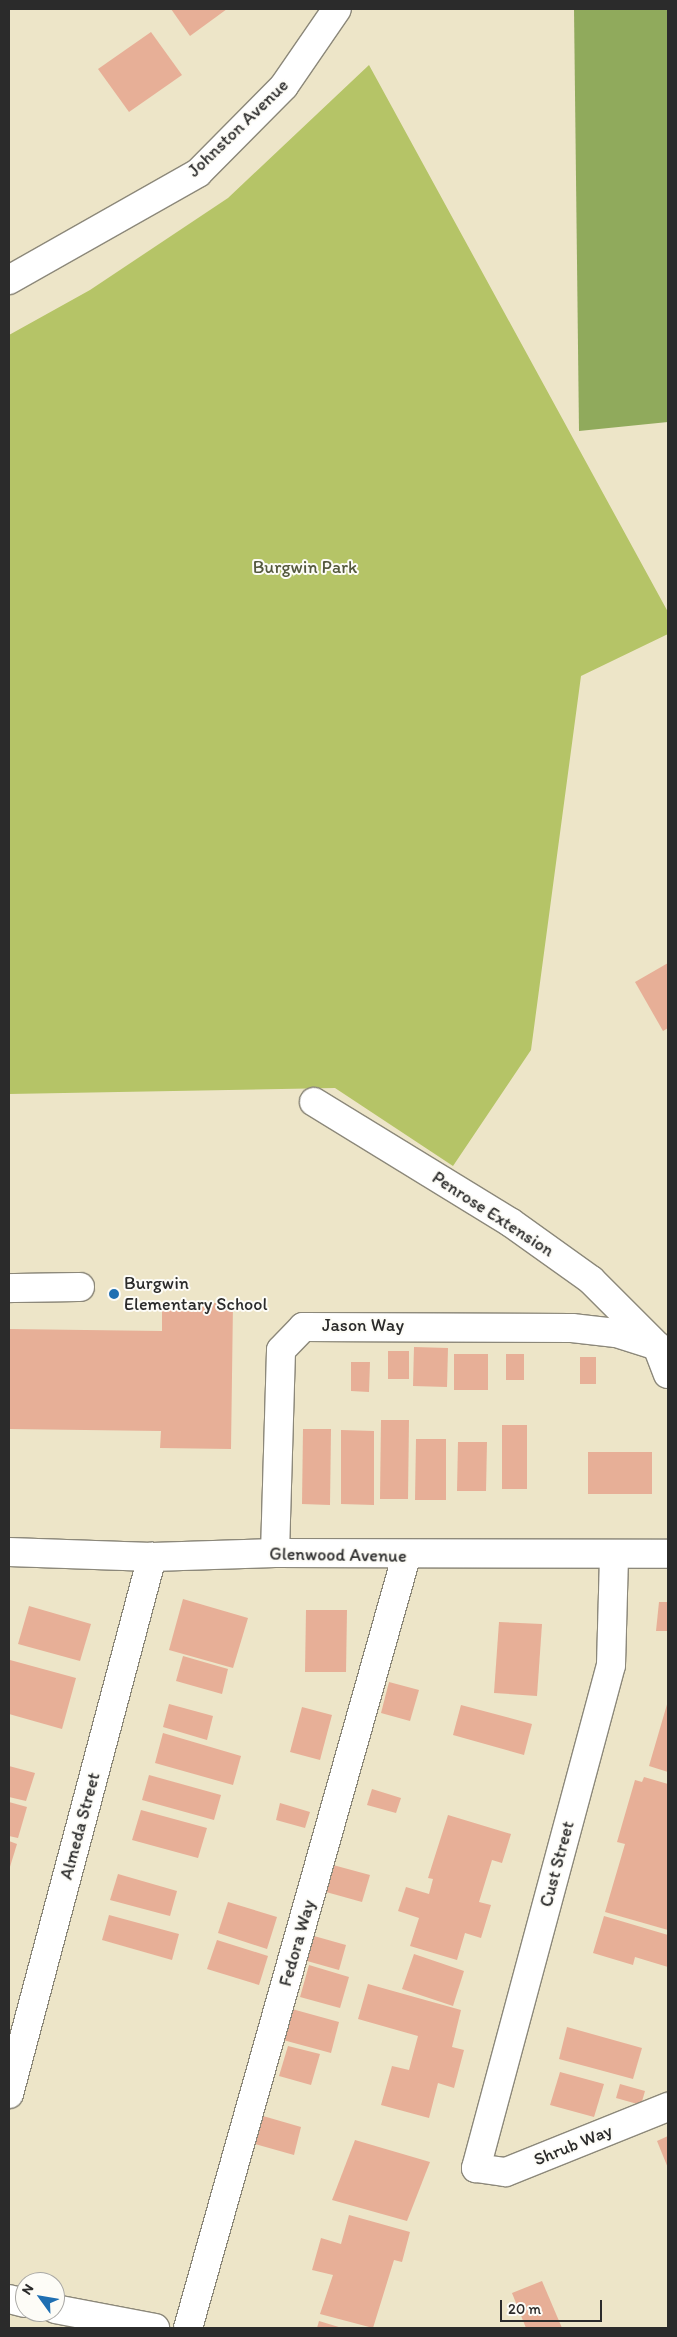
<!DOCTYPE html>
<style>
body{margin:0}
#map{position:relative;width:677px;height:2337px;overflow:hidden;background:#ede5c8;font-family:Itim,sans-serif}
div>[style]{position:absolute}
[style*='--x']{left:calc(var(--x)*1px);top:calc(var(--y)*1px);width:calc(var(--w)*1px);rotate:calc(var(--a)*1deg)}
.green>*{inset:0;background:#b5c467}
.forest>*{inset:0;background:#90aa5c}
.building>*{inset:0;background:#e7af97}
.roads{filter:drop-shadow(1px 0 #8c887a) drop-shadow(-1px 0 #8c887a) drop-shadow(0 1px #8c887a) drop-shadow(0 -1px #8c887a)}
.minor>*{height:28px;margin:-14px;padding:0 14px;transform-origin:14px;border-radius:14px;background:#fff}
.dots>*{width:14px;height:14px;translate:-50% -50%;box-sizing:border-box;border:2px solid #fdfcf7;border-radius:50%}
span{translate:-50% -50%;white-space:nowrap;text-align:center;line-height:1.15;-webkit-text-stroke:4px #fdfcf7;paint-order:stroke}
.street-label{font-size:18px;color:#2b2b2b}
.park-label{font-size:18px;color:#54593d}
.poi-label{font-size:18px;color:#2b2b2b}
.left{translate:0 -50%;text-align:left}
.frame{position:absolute;inset:0;border:10px solid #2b2b2b;pointer-events:none}
.north{position:absolute;left:15px;top:2272px;width:50px;height:50px;box-sizing:border-box;background:#fdfcf7;border:1px solid #a9a8a5;border-radius:50%;rotate:302deg;font-size:14px;font-weight:700;line-height:20px;text-align:center;color:#2b2b2b}
.north::after{content:'';display:block;margin:auto;width:18px;height:22px;background:#1f6fb2;clip-path:polygon(50% 0,100% 100%,50% 72%,0 100%)}
.scale{position:absolute;left:500px;top:2300px;width:102px;height:22px;box-sizing:border-box;border:2px solid #2b2b2b;border-top:0;padding-left:6px;font-size:15px;line-height:18px;white-space:nowrap;color:#2b2b2b;-webkit-text-stroke:4px #fdfcf7;paint-order:stroke}
</style>
<div id="map">
<div class="green">
<i style="clip-path:polygon(369px 65px,668px 612px,668px 634px,581px 676px,531px 1050px,453px 1166px,335px 1088px,9px 1094px,9px 335px,90px 290px,228px 198px)"></i>
</div>
<div class="forest">
<i style="clip-path:polygon(574px 9px,668px 9px,668px 422px,579px 431px)"></i>
</div>
<div class="building">
<i style="clip-path:polygon(171px 9px,227px 9px,190px 36px)"></i>
<i style="clip-path:polygon(151px 32px,182px 75px,129px 112px,98px 69px)"></i>
<i style="clip-path:polygon(668px 963px,668px 1028px,663px 1031px,635px 982px)"></i>
<i style="clip-path:polygon(162px 1303px,233px 1303px,231px 1449px,160px 1448px,161px 1431px,9px 1429px,9px 1329px,162px 1331px)"></i>
<i style="clip-path:polygon(414px 1347px,448px 1348px,447px 1387px,413px 1386px)"></i>
<i style="clip-path:polygon(388px 1351px,409px 1351px,409px 1379px,388px 1379px)"></i>
<i style="clip-path:polygon(454px 1354px,488px 1354px,488px 1390px,454px 1390px)"></i>
<i style="clip-path:polygon(506px 1354px,524px 1354px,524px 1380px,506px 1380px)"></i>
<i style="clip-path:polygon(580px 1357px,596px 1357px,596px 1384px,580px 1384px)"></i>
<i style="clip-path:polygon(351px 1362px,370px 1362px,369px 1392px,351px 1391px)"></i>
<i style="clip-path:polygon(381px 1420px,409px 1420px,408px 1499px,380px 1499px)"></i>
<i style="clip-path:polygon(502px 1425px,527px 1425px,527px 1489px,502px 1489px)"></i>
<i style="clip-path:polygon(303px 1429px,331px 1429px,330px 1505px,302px 1504px)"></i>
<i style="clip-path:polygon(341px 1430px,374px 1431px,374px 1505px,341px 1504px)"></i>
<i style="clip-path:polygon(416px 1439px,446px 1439px,446px 1500px,415px 1500px)"></i>
<i style="clip-path:polygon(458px 1442px,487px 1442px,486px 1491px,457px 1491px)"></i>
<i style="clip-path:polygon(588px 1452px,652px 1452px,652px 1494px,588px 1494px)"></i>
<i style="clip-path:polygon(183px 1599px,248px 1618px,233px 1668px,169px 1650px)"></i>
<i style="clip-path:polygon(659px 1602px,668px 1602px,668px 1631px,656px 1631px)"></i>
<i style="clip-path:polygon(29px 1606px,91px 1624px,80px 1661px,18px 1644px)"></i>
<i style="clip-path:polygon(306px 1610px,347px 1610px,346px 1672px,305px 1672px)"></i>
<i style="clip-path:polygon(499px 1622px,542px 1624px,537px 1696px,494px 1693px)"></i>
<i style="clip-path:polygon(183px 1656px,228px 1669px,222px 1694px,176px 1681px)"></i>
<i style="clip-path:polygon(10px 1660px,76px 1678px,62px 1729px,9px 1714px)"></i>
<i style="clip-path:polygon(389px 1682px,419px 1690px,410px 1721px,381px 1713px)"></i>
<i style="clip-path:polygon(668px 1701px,668px 1772px,649px 1766px)"></i>
<i style="clip-path:polygon(169px 1704px,213px 1716px,207px 1740px,163px 1727px)"></i>
<i style="clip-path:polygon(461px 1705px,532px 1724px,524px 1755px,453px 1735px)"></i>
<i style="clip-path:polygon(302px 1707px,332px 1715px,320px 1760px,290px 1752px)"></i>
<i style="clip-path:polygon(163px 1733px,241px 1756px,233px 1785px,155px 1763px)"></i>
<i style="clip-path:polygon(9px 1766px,35px 1773px,26px 1801px,9px 1797px)"></i>
<i style="clip-path:polygon(149px 1775px,221px 1795px,214px 1820px,142px 1800px)"></i>
<i style="clip-path:polygon(644px 1777px,668px 1784px,668px 1930px,605px 1912px,625px 1844px,617px 1842px,635px 1780px,642px 1782px)"></i>
<i style="clip-path:polygon(372px 1789px,401px 1798px,396px 1813px,367px 1805px)"></i>
<i style="clip-path:polygon(9px 1802px,27px 1807px,18px 1838px,9px 1836px)"></i>
<i style="clip-path:polygon(280px 1803px,310px 1812px,305px 1828px,276px 1820px)"></i>
<i style="clip-path:polygon(141px 1810px,207px 1828px,198px 1858px,132px 1840px)"></i>
<i style="clip-path:polygon(448px 1815px,511px 1834px,502px 1863px,492px 1860px,479px 1902px,491px 1905px,481px 1938px,465px 1933px,457px 1960px,410px 1946px,419px 1918px,398px 1911px,406px 1887px,429px 1894px,433px 1879px,428px 1878px)"></i>
<i style="clip-path:polygon(9px 1841px,17px 1844px,9px 1870px)"></i>
<i style="clip-path:polygon(333px 1865px,370px 1875px,362px 1902px,326px 1892px)"></i>
<i style="clip-path:polygon(118px 1874px,177px 1891px,170px 1916px,110px 1900px)"></i>
<i style="clip-path:polygon(228px 1902px,277px 1917px,267px 1949px,218px 1933px)"></i>
<i style="clip-path:polygon(109px 1915px,179px 1934px,172px 1960px,102px 1940px)"></i>
<i style="clip-path:polygon(604px 1916px,668px 1935px,668px 1967px,635px 1957px,633px 1965px,593px 1953px)"></i>
<i style="clip-path:polygon(314px 1936px,346px 1945px,339px 1970px,307px 1961px)"></i>
<i style="clip-path:polygon(217px 1940px,268px 1956px,259px 1985px,207px 1969px)"></i>
<i style="clip-path:polygon(414px 1954px,464px 1971px,453px 2006px,402px 1989px)"></i>
<i style="clip-path:polygon(309px 1965px,349px 1977px,340px 2008px,300px 1997px)"></i>
<i style="clip-path:polygon(368px 1984px,461px 2010px,452px 2047px,464px 2050px,454px 2088px,438px 2083px,429px 2118px,381px 2105px,392px 2066px,409px 2070px,418px 2036px,358px 2019px)"></i>
<i style="clip-path:polygon(292px 2009px,339px 2022px,331px 2053px,283px 2040px)"></i>
<i style="clip-path:polygon(567px 2027px,642px 2048px,633px 2079px,559px 2059px)"></i>
<i style="clip-path:polygon(288px 2046px,320px 2054px,311px 2085px,279px 2076px)"></i>
<i style="clip-path:polygon(560px 2072px,604px 2084px,594px 2117px,550px 2105px)"></i>
<i style="clip-path:polygon(620px 2084px,645px 2091px,641px 2105px,616px 2098px)"></i>
<i style="clip-path:polygon(263px 2116px,301px 2127px,294px 2155px,255px 2144px)"></i>
<i style="clip-path:polygon(668px 2136px,668px 2168px,657px 2141px)"></i>
<i style="clip-path:polygon(355px 2140px,430px 2162px,407px 2221px,332px 2200px)"></i>
<i style="clip-path:polygon(349px 2215px,410px 2232px,402px 2262px,394px 2260px,373px 2328px,320px 2314px,333px 2275px,312px 2270px,321px 2238px,341px 2244px)"></i>
<i style="clip-path:polygon(542px 2281px,562px 2328px,526px 2328px,512px 2293px)"></i>
<i style="clip-path:polygon(319px 2321px,342px 2328px,317px 2328px)"></i>
</div>
<div class="roads">
<div class="minor">
<i style="--x:9;--y:280;--w:217;--a:-29.5"></i>
<i style="--x:198;--y:173;--w:122;--a:-45.3"></i>
<i style="--x:284;--y:86;--w:93;--a:-55.5"></i>
<i style="--x:314;--y:1102;--w:230;--a:31.5"></i>
<i style="--x:510;--y:1222;--w:100;--a:35.6"></i>
<i style="--x:591;--y:1280;--w:93;--a:45"></i>
<i style="--x:657;--y:1346;--w:30;--a:69"></i>
<i style="--x:9;--y:1288;--w:71;--a:-0.8"></i>
<i style="--x:9;--y:1552;--w:143;--a:2"></i>
<i style="--x:152;--y:1557;--w:123;--a:-1.9"></i>
<i style="--x:275;--y:1553;--w:393;--a:0.1"></i>
<i style="--x:275;--y:1553;--w:203;--a:-88.3"></i>
<i style="--x:281;--y:1350;--w:32;--a:-46"></i>
<i style="--x:303;--y:1327;--w:269;--a:0.2"></i>
<i style="--x:572;--y:1328;--w:44;--a:6.5"></i>
<i style="--x:616;--y:1333;--w:43;--a:17.6"></i>
<i style="--x:614;--y:1557;--w:108;--a:91.6"></i>
<i style="--x:611;--y:1665;--w:521;--a:105.02"></i>
<i style="--x:476;--y:2168;--w:30;--a:8"></i>
<i style="--x:506;--y:2172;--w:175;--a:-21.9"></i>
<i style="--x:9;--y:2094;--w:556;--a:-75.09"></i>
<i style="--x:9;--y:2299;--w:16;--a:14"></i>
<i style="--x:55;--y:2309;--w:102;--a:10.8"></i>
<i style="--x:188;--y:2328;--w:801;--a:-74.21"></i>
</div>
</div>
<div class="dots">
<i style="left:114px;top:1294px;background:#1f6fb2"></i>
</div>
<div class="street-label">
<span style="left:238px;top:128px;rotate:-44deg">Johnston Avenue</span>
<span style="left:493px;top:1214px;rotate:33deg">Penrose Extension</span>
<span style="left:363px;top:1325px">Jason Way</span>
<span style="left:338px;top:1555px;rotate:1deg">Glenwood Avenue</span>
<span style="left:80px;top:1826px;rotate:-75deg">Almeda Street</span>
<span style="left:557px;top:1864px;rotate:-75deg">Cust Street</span>
<span style="left:297px;top:1943px;rotate:-74deg">Fedora Way</span>
<span style="left:573px;top:2145px;rotate:-22deg">Shrub Way</span>
</div>
<div class="park-label">
<span style="left:305px;top:567px">Burgwin Park</span>
</div>
<div class="poi-label">
<span class="left" style="left:124px;top:1294px">Burgwin<br>Elementary School</span>
</div>
<div class="frame"></div>
<div class="north">N</div>
<div class="scale">20 m</div>
</div>
